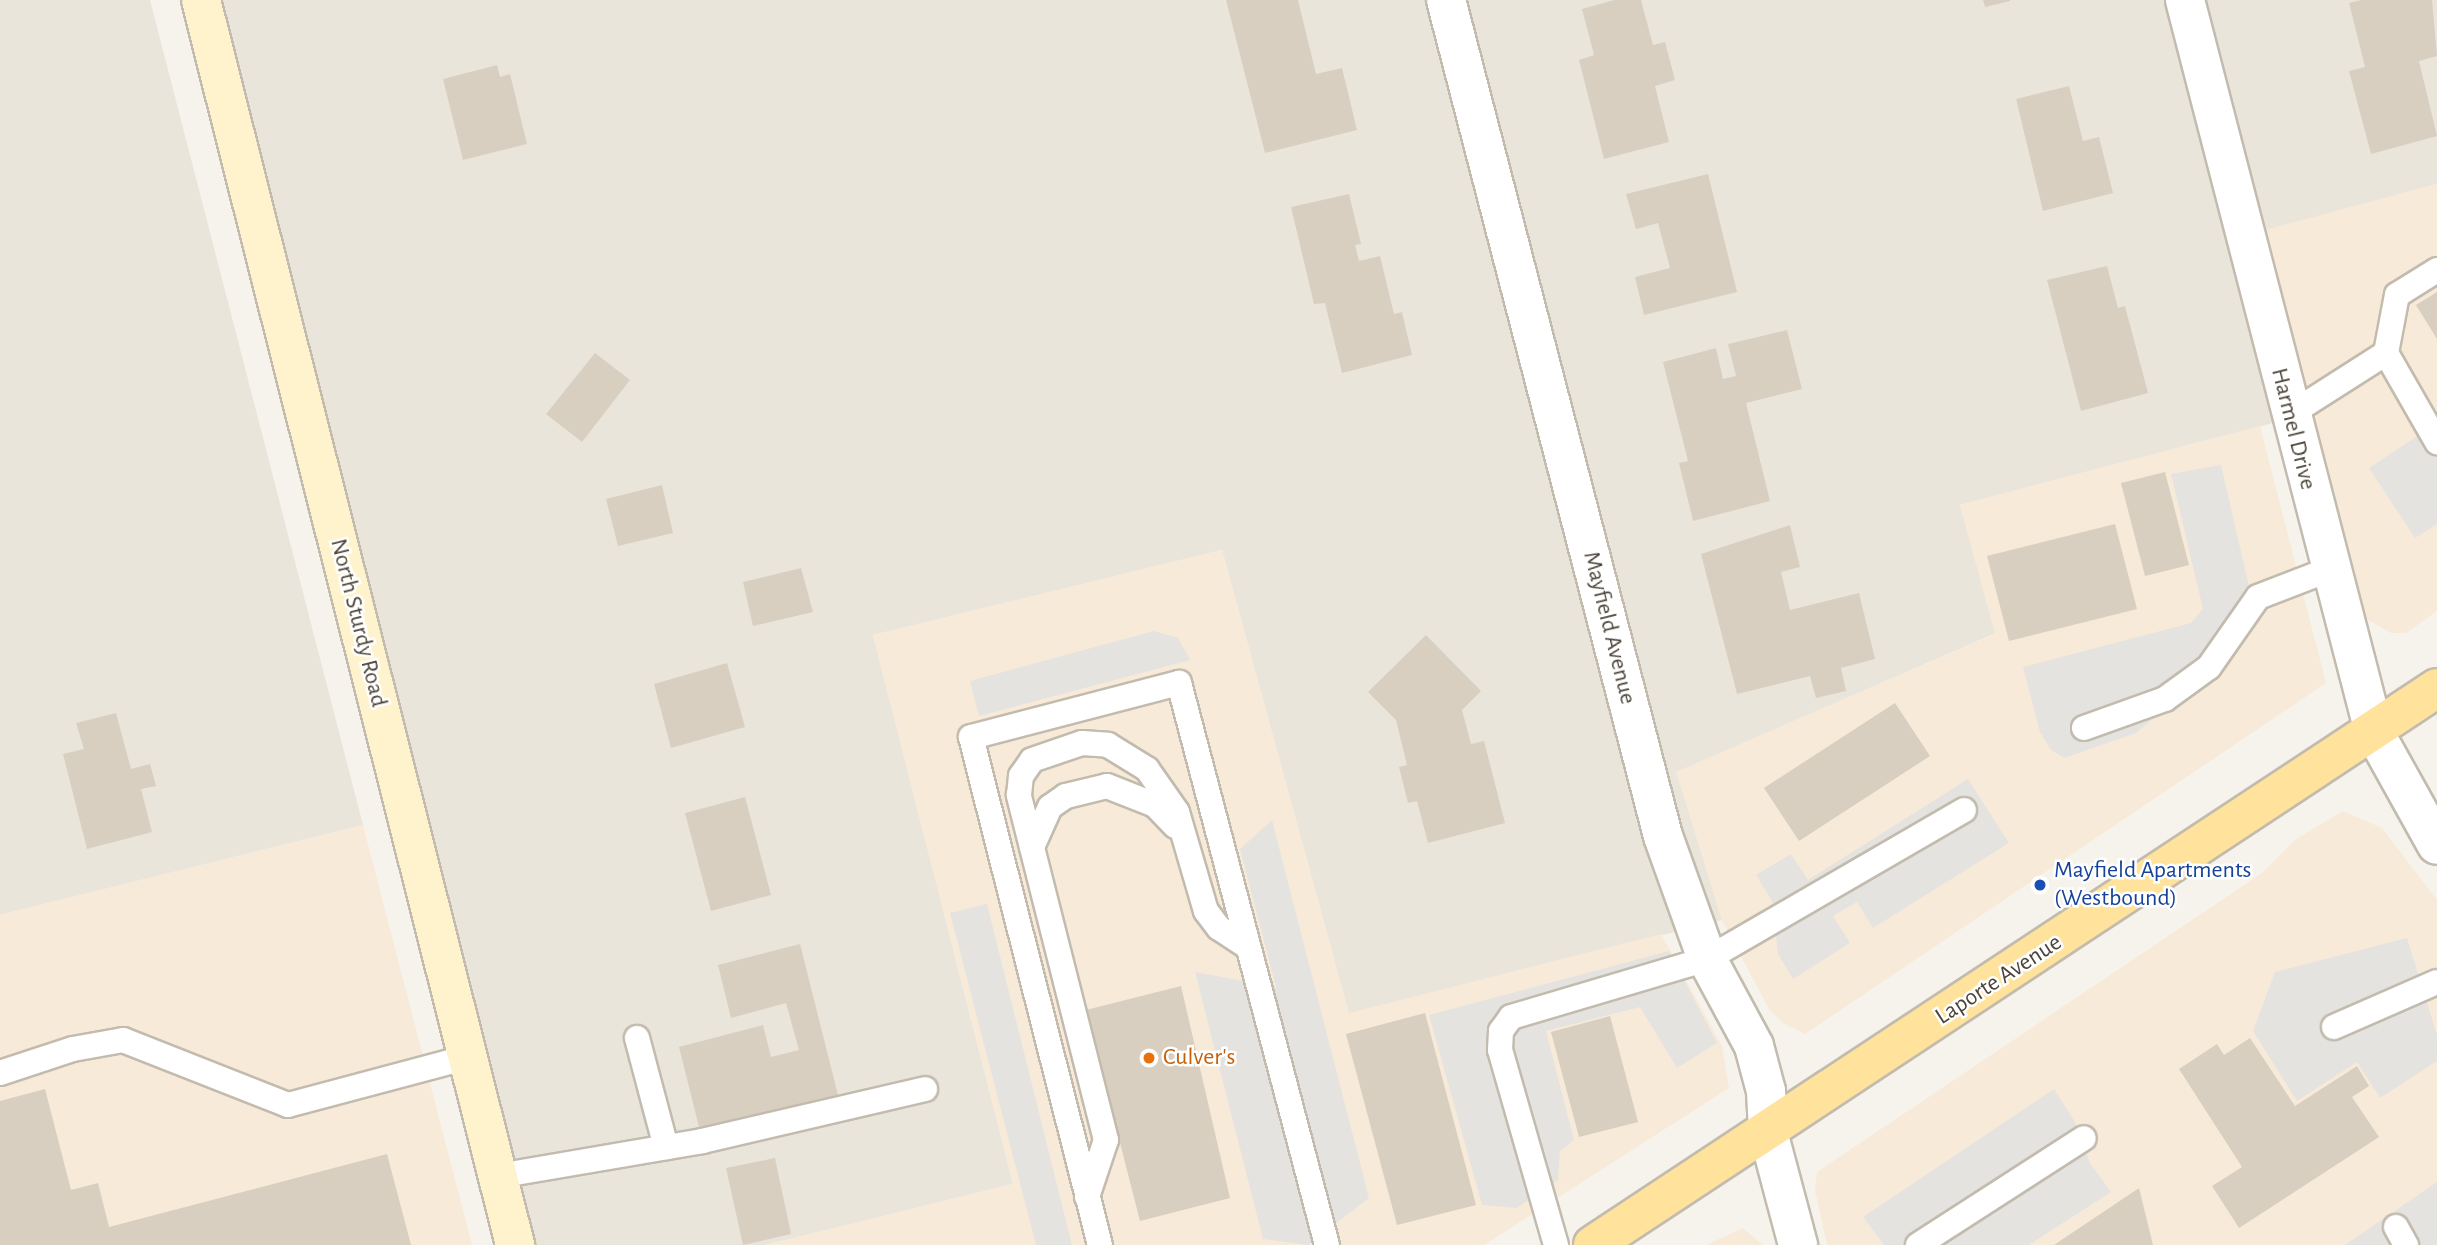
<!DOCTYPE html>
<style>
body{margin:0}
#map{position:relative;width:2437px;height:1245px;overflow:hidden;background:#f6f3ec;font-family:"Alegreya Sans",sans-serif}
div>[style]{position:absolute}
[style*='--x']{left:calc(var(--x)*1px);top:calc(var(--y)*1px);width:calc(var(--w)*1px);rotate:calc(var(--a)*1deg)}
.residential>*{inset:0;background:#eae5da}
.commercial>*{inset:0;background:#f7ead8}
.parking>*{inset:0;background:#e5e3e0}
.building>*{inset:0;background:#d8cfc1}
.roads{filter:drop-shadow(2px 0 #c2bbae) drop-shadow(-2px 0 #c2bbae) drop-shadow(0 2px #c2bbae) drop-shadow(0 -2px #c2bbae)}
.lane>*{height:24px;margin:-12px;padding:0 12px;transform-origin:12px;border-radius:12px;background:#fff}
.street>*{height:38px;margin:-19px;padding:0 19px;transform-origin:19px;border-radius:19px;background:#fff}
.secondary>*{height:38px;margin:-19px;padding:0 19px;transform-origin:19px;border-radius:19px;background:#fff3cd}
.primary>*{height:38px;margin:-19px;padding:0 19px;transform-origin:19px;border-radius:19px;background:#ffe39c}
.dots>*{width:19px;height:19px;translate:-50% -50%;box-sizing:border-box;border:4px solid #fff;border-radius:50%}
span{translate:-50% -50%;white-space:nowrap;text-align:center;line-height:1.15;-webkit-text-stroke:5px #fff;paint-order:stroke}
.street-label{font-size:24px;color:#4b4439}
.transit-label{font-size:24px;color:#164399}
.left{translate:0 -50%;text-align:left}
.food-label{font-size:24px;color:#c56008}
</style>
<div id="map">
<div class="residential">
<i style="clip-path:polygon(0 0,150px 0,363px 825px,0 915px)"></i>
<i style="clip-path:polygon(216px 0,2437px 0,2437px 184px,2261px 232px,2307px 414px,1960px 505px,1996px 633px,1677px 772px,1722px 920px,1349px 1014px,1222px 550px,873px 635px,1013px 1184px,765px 1245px,530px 1245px)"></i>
</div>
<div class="commercial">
<i style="clip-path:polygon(2437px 184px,2437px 611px,2406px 633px,2391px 633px,2363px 617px,2261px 231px)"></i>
<i style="clip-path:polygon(2260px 426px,2326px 683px,1805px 1034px,1783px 1023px,1769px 1009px,1722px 920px,1676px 772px,1995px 634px,1960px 505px)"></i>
<i style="clip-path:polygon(1222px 550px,1349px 1013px,1661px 934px,1722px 1046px,1729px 1088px,1484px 1245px,765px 1245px,1013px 1184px,873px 635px)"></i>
<i style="clip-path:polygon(2343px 811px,2382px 828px,2437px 900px,2437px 1245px,1827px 1245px,1815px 1190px,1817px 1172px,2262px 873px,2296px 839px)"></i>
<i style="clip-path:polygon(363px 825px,472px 1245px,0 1245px,0 915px)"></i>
<i style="clip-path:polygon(1743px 1228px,1763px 1245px,1706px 1245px)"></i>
</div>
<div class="parking">
<i style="clip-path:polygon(2437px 423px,2437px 524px,2415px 538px,2369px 468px)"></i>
<i style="clip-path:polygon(2221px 465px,2257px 621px,2235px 652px,2136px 733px,2064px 758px,2051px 750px,2040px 732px,2023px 667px,2191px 623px,2203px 609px,2171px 474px)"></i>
<i style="clip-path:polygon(1154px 631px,1178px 638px,1190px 660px,979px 716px,970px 681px)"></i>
<i style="clip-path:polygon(1968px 779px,2009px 843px,1873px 928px,1857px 902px,1833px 916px,1850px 943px,1793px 979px,1778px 954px,1772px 901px,1756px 875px,1791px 854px,1808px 880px)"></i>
<i style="clip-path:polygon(1272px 820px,1369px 1198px,1308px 1245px,1263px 1239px,1195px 972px,1276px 987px,1240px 849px)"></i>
<i style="clip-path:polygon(987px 904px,1072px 1245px,1036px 1245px,950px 913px)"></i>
<i style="clip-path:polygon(2407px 938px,2437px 1035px,2437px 1061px,2380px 1098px,2357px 1062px,2297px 1101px,2253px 1031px,2275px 972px)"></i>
<i style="clip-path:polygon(1669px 951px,1717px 1043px,1677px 1068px,1640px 1007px,1546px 1031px,1574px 1140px,1560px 1151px,1558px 1180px,1517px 1208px,1482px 1205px,1429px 1015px)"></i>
<i style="clip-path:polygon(2054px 1089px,2074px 1120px,2090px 1163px,2111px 1192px,2029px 1245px,1884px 1245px,1863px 1217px)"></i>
<i style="clip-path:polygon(2437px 1182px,2437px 1245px,2345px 1245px)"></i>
</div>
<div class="building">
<i style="clip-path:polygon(1226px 0,1298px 0,1316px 74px,1342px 68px,1357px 130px,1265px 153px)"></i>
<i style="clip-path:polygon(1614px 0,1641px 0,1653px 45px,1665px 42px,1675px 80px,1655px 86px,1669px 142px,1604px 159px,1579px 60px,1594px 55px,1582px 9px)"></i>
<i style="clip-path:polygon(1983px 0,2010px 0,2010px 1px,1985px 7px)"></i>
<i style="clip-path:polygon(2361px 0,2432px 0,2437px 56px,2419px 61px,2437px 136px,2371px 154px,2349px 71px,2365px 67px,2349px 3px)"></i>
<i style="clip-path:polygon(497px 65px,500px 77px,510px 74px,527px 144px,463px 160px,443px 79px)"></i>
<i style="clip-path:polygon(2069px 86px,2083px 141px,2099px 137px,2113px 193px,2043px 211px,2016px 99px)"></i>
<i style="clip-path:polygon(1708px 174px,1737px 292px,1644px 315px,1635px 277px,1670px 268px,1658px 223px,1636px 229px,1626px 194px)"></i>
<i style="clip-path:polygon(1349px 194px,1361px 244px,1355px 245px,1359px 261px,1380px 256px,1394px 314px,1402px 312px,1412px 355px,1342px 373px,1325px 303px,1314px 304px,1291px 207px)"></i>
<i style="clip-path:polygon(2107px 266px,2118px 308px,2125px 306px,2148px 393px,2081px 411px,2047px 280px)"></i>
<i style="clip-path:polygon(2437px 292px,2437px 339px,2416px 305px)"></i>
<i style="clip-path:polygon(1787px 330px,1802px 389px,1746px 403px,1770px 501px,1693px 521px,1679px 463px,1688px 461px,1663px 362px,1716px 348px,1723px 379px,1736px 376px,1728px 344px)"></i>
<i style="clip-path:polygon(595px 353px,630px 380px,582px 442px,546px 414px)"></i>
<i style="clip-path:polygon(2165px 472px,2189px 565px,2145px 576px,2121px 483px)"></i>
<i style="clip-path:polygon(662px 485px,673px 533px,618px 546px,606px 499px)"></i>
<i style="clip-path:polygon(2115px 524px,2137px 609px,2009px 641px,1987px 556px)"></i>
<i style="clip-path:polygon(1790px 525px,1800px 567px,1781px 572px,1790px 610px,1859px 593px,1875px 659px,1841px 668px,1846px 691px,1816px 698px,1810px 676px,1737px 694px,1701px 554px)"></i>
<i style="clip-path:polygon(801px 568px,813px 612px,753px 626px,743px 582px)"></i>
<i style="clip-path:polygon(1426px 635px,1481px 691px,1462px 710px,1471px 744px,1484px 741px,1505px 823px,1428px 843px,1417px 801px,1408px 803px,1399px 767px,1407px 765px,1396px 720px,1368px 692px)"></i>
<i style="clip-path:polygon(727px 663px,745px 727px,671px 748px,654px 684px)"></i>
<i style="clip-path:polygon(1895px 703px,1930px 756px,1799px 841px,1764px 788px)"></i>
<i style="clip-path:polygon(116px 713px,131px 769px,150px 764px,156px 786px,141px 789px,152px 832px,87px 849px,63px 754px,84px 749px,76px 723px)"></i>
<i style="clip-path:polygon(745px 797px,771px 895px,711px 911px,685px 813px)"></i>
<i style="clip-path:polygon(800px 944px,838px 1095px,700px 1131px,679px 1047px,763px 1025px,771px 1057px,799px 1050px,786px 1003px,731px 1018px,718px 965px)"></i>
<i style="clip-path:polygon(1181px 986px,1230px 1198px,1140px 1221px,1086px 1010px)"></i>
<i style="clip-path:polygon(1425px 1013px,1476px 1205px,1397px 1225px,1346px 1034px)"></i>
<i style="clip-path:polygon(1610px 1016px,1638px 1122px,1579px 1137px,1551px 1032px)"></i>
<i style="clip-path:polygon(2250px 1038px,2295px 1106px,2357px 1066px,2369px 1086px,2352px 1097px,2379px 1137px,2239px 1228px,2212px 1186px,2242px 1167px,2179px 1069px,2217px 1044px,2224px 1055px)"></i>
<i style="clip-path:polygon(45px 1089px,71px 1190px,98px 1183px,109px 1227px,387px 1154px,411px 1245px,0 1245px,0 1101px)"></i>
<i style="clip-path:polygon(775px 1158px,791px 1234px,743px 1245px,726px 1168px)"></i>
<i style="clip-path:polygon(2139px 1188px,2153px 1245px,2054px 1245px)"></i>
</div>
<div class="roads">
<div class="lane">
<i style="--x:2386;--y:353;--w:103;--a:60.2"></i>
<i style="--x:2289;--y:415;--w:115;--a:-32.6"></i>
<i style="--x:2386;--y:353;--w:59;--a:-79.3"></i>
<i style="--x:2397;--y:295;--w:47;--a:-32"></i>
<i style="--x:2084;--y:728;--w:86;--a:-19.7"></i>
<i style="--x:2165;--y:699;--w:54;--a:-36"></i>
<i style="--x:2209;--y:667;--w:85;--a:-55"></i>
<i style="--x:2258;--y:597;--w:75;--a:-21.1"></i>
<i style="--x:1032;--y:847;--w:44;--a:-65.8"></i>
<i style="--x:1050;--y:807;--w:19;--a:-35"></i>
<i style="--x:1066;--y:796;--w:42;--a:-13.7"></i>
<i style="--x:1107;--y:786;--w:52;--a:21.6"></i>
<i style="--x:1155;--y:805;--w:29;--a:46"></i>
<i style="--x:2334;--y:1027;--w:112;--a:-23.6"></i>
<i style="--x:637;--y:1038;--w:113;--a:75.1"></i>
<i style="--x:0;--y:1073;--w:77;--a:-18.2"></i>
<i style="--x:73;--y:1049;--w:51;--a:-10.2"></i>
<i style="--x:123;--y:1040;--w:177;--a:21.5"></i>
<i style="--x:288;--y:1105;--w:186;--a:-14.9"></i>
<i style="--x:498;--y:1176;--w:207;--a:-9.7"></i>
<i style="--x:702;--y:1141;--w:229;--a:-13.1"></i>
<i style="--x:1087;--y:1197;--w:60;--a:-71.6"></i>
<i style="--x:1106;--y:1140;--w:356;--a:-104.2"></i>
<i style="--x:1019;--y:795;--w:19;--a:-84"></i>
<i style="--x:1021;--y:776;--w:19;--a:-55"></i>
<i style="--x:1032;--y:760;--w:53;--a:-18.8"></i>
<i style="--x:1082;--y:743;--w:26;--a:4"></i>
<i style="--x:1108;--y:745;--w:46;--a:31.6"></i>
<i style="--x:1147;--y:769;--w:52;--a:55.1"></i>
<i style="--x:1177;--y:812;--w:103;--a:73.7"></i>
<i style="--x:1206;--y:911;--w:21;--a:53"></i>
<i style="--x:1219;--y:928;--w:35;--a:33"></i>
<i style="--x:2396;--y:1227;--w:21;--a:61"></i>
<i style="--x:1100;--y:1245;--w:524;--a:-104.25"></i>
<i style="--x:971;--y:737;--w:215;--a:-14.6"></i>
<i style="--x:1179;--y:683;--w:581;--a:75.25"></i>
<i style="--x:1556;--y:1245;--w:203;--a:-106"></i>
<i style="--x:1500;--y:1050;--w:19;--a:-87"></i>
<i style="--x:1501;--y:1031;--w:17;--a:-54"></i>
<i style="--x:1511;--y:1017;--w:204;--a:-16.5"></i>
<i style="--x:1707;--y:959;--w:297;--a:-30.1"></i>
<i style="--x:1918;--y:1245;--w:197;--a:-32.8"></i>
</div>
<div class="street">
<i style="--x:1446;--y:0;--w:864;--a:75.45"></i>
<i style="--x:1663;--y:836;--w:131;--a:70.3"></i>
<i style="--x:1707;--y:959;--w:99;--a:61.6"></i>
<i style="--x:1754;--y:1046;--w:47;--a:75.1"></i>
<i style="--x:1766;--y:1091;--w:41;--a:87.2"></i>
<i style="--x:1768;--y:1132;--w:117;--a:75.1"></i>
<i style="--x:2185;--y:0;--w:756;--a:75.52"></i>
<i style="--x:2374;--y:732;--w:129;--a:60.9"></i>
</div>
<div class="secondary">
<i style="--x:201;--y:0;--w:1284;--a:75.84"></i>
</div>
<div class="primary">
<i style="--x:1593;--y:1245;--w:1011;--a:-33.42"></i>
</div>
</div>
<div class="dots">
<i style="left:2040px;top:885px;background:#1a4fb4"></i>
<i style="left:1149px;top:1058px;background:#e8710a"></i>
</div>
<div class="street-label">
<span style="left:2293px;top:429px;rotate:76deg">Harmel Drive</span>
<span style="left:358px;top:623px;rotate:76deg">North Sturdy Road</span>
<span style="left:1609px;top:628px;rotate:76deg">Mayfield Avenue</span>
<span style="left:1999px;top:980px;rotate:-33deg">Laporte Avenue</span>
</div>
<div class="transit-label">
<span class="left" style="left:2054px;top:885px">Mayfield Apartments<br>(Westbound)</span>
</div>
<div class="food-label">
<span class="left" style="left:1163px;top:1058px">Culver's</span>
</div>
</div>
